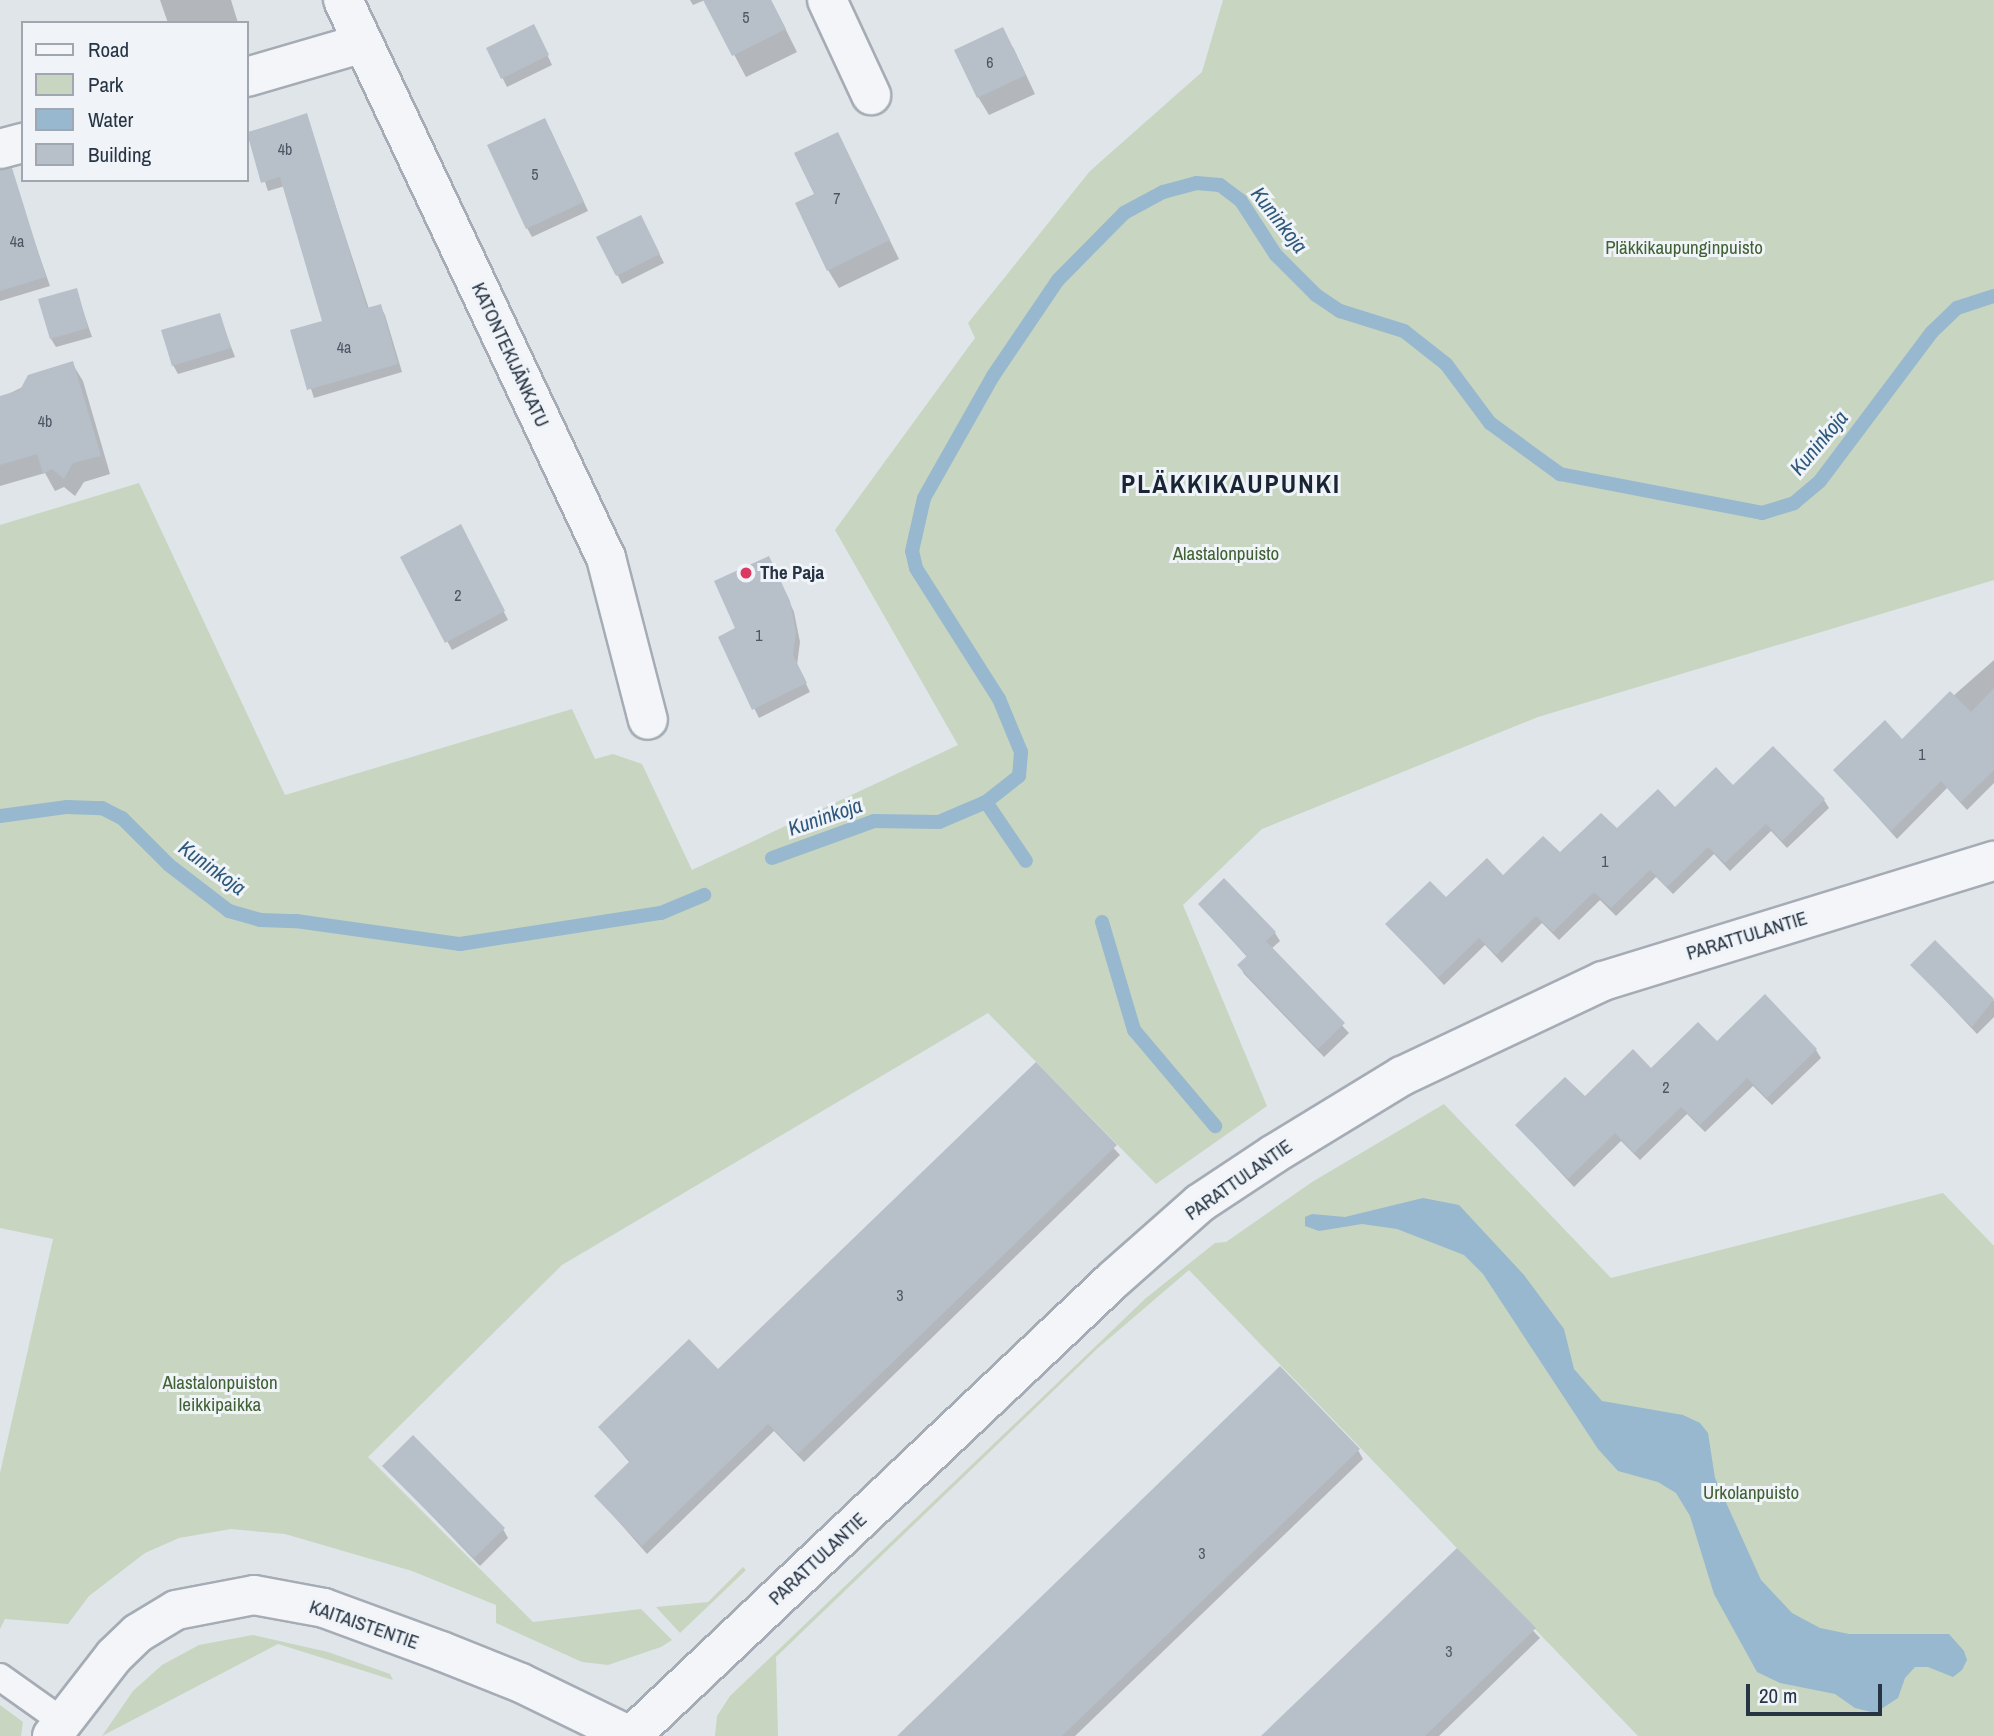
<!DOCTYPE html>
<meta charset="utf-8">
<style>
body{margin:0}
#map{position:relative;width:1994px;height:1736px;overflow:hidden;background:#e0e5ea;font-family:"Archivo Narrow",sans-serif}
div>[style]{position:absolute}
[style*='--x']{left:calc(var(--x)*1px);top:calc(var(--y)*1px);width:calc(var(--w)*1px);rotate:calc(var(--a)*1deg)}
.green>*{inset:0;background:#c8d5c0}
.water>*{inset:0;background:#97b8ce}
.shadow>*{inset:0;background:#0003}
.stream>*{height:14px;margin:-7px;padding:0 7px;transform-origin:7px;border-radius:7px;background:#97b8ce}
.building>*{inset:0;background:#b7bfc9}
.roads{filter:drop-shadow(2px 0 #a5acb5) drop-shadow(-2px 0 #a5acb5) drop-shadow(0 2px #a5acb5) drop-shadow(0 -2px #a5acb5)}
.lane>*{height:26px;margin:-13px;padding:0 13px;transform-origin:13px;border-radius:13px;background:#f3f5f8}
.street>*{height:38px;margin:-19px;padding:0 19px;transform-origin:19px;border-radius:19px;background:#f3f5f8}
.dots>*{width:19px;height:19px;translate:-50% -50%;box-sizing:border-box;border:4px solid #f0f4f8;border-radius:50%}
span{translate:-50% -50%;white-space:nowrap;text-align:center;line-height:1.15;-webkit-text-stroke:6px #f0f4f8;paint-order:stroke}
.number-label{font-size:16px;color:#4b5765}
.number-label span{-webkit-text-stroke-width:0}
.park-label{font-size:19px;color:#406133}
.street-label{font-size:19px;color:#273444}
.poi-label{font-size:19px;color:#273444;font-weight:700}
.left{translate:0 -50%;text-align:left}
.water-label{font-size:21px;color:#2d587c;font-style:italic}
.district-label{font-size:26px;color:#192534;font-weight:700;letter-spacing:2px}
.legend{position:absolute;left:21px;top:21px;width:228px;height:161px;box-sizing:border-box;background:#f0f4f8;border:2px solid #a0a7b0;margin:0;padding:9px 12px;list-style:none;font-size:21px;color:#273444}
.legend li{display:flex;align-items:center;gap:14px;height:35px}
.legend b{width:35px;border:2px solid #a0a7b0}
.scale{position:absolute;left:1746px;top:1684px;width:136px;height:32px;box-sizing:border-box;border:4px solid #273444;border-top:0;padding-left:9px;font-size:21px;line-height:24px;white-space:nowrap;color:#273444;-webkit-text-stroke:5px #f0f4f8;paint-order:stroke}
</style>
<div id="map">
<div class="green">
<i style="clip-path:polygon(1223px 0,1994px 0,1994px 580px,1538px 717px,1262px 829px,1183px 905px,1267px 1106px,1156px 1184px,988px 1013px,562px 1265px,368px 1457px,533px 1622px,641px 1609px,672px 1640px,661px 1647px,608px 1665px,582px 1662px,496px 1623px,496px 1605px,412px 1571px,285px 1534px,231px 1529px,179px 1538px,145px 1553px,89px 1596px,68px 1624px,5px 1619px,0 1629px,0 1473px,53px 1239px,0 1228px,0 525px,139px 483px,285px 795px,572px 709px,595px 759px,613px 754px,642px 764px,692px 870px,958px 745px,835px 530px,975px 338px,968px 323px,1090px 171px,1202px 72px)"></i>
<i style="clip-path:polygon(1444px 1104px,1611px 1278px,1943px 1193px,1994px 1246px,1994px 1736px,1638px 1736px,1189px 1270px,1098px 1348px,776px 1657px,778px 1736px,715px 1736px,717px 1716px,730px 1696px,1146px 1298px,1215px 1243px,1226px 1242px,1312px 1182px)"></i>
<i style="clip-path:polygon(743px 1567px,746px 1570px,680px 1633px,656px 1607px,708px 1602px)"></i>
<i style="clip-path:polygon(253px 1635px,328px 1652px,390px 1674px,393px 1680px,278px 1644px,102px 1736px,133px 1691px,162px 1665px,199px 1645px)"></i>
<i style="clip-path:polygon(0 1705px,23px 1722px,21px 1736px,0 1736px)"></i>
</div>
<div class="water">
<i style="clip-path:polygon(1423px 1198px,1459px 1205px,1524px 1275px,1564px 1329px,1574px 1369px,1602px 1401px,1683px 1415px,1700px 1423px,1708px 1433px,1715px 1478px,1761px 1580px,1792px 1613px,1820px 1628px,1849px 1634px,1949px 1634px,1964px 1651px,1967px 1660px,1962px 1670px,1953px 1677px,1928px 1667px,1915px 1667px,1905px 1678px,1898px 1698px,1875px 1713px,1855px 1708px,1835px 1694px,1780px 1683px,1757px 1672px,1714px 1594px,1690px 1516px,1676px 1493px,1658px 1482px,1618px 1471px,1598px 1449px,1483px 1274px,1464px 1255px,1397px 1229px,1362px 1224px,1319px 1231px,1305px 1226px,1305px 1217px,1312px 1214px,1345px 1217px)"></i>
</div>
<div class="shadow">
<i style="clip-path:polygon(160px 0,231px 0,238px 23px,168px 23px)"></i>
<i style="clip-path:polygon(690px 0,771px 0,797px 52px,746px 77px,705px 0,693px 5px)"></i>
<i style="clip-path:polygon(538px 35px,552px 65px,507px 87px,488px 49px)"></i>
<i style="clip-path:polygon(1013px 47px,1035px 94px,989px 115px,978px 97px)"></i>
<i style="clip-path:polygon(306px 115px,369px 309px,380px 306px,385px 315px,402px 372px,314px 398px,292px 331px,324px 322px,285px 186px,268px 191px,248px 132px)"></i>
<i style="clip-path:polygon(550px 129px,588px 211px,532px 237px,527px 228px)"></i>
<i style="clip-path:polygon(847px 153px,899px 259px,839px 288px,828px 270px,816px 195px)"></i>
<i style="clip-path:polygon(24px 212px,50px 286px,0 301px,0 219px)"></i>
<i style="clip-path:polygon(645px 226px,664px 263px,622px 284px,599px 238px)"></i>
<i style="clip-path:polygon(76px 290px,92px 337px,56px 347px,51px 339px)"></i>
<i style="clip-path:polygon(219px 315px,235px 357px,178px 374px,173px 365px)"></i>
<i style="clip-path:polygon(72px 363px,83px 381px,110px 474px,84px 482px,75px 496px,64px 487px,55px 491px,45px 473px,0 486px,0 398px)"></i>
<i style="clip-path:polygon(465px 535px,508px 620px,452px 650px,402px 557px)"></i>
<i style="clip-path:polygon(774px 567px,794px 612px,800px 642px,797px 665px,810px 692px,759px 718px,720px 638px,737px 628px)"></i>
<i style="clip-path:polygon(1994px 660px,1994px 783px,1967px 810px,1947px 788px,1897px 839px,1835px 770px,1902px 741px)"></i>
<i style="clip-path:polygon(1733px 787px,1824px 800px,1829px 808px,1787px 848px,1771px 831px,1730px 871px,1714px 854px,1673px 894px,1656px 877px,1616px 916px,1600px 900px,1559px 940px,1542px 923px,1502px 963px,1485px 945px,1444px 985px,1388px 924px)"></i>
<i style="clip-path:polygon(1200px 905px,1275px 933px,1280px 941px,1271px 949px,1349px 1033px,1324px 1057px,1244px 974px,1239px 965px,1248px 958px)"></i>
<i style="clip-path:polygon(1935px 942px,1994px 1001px,1994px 1017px,1977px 1034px,1912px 965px)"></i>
<i style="clip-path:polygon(1717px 1043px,1816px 1050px,1821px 1058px,1772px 1105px,1753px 1086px,1705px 1132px,1687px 1114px,1640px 1160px,1621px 1141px,1574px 1187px,1517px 1126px)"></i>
<i style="clip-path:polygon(1036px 1064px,1120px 1155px,804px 1462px,774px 1431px,647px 1554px,596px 1496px,630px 1463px,600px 1428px,718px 1372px)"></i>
<i style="clip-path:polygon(1358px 1450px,1363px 1459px,1075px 1736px,899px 1736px)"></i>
<i style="clip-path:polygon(384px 1466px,503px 1529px,508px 1538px,480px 1566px)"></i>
<i style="clip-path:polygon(1457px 1550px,1540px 1638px,1439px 1736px,1263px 1736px)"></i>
</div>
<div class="stream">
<i style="--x:986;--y:802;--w:71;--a:55.9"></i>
<i style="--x:0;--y:816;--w:68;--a:-7.7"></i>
<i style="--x:67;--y:807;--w:35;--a:2"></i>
<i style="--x:102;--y:808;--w:22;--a:27"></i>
<i style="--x:122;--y:818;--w:66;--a:45"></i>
<i style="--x:169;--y:865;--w:76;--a:37.5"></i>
<i style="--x:229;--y:911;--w:32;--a:16"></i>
<i style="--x:260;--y:920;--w:36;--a:2"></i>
<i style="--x:296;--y:921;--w:166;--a:8"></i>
<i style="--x:460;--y:944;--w:203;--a:-8.8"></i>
<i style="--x:661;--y:913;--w:47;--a:-22.7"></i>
<i style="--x:772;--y:858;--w:109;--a:-19.9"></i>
<i style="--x:874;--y:821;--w:65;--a:0.9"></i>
<i style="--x:939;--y:822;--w:51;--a:-23.1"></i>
<i style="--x:986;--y:802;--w:42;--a:-38.2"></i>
<i style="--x:1019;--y:776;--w:24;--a:-85"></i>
<i style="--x:1021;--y:752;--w:57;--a:-112.5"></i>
<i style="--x:999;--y:699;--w:155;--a:-122.4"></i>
<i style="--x:916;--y:568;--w:17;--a:-103"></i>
<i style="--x:912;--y:551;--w:54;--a:-77.2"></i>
<i style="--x:924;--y:498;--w:140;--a:-60.5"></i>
<i style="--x:993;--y:376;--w:116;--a:-55.9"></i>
<i style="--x:1058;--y:280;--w:94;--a:-45.4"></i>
<i style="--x:1124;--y:213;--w:44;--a:-28.3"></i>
<i style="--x:1163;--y:192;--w:34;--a:-15"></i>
<i style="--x:1196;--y:183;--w:24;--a:5"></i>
<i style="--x:1220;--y:185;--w:26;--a:37"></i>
<i style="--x:1241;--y:201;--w:64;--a:57.1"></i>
<i style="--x:1276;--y:255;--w:57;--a:45"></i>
<i style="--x:1316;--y:295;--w:29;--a:34"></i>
<i style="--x:1340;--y:311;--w:67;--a:17.4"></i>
<i style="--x:1404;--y:331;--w:53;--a:38.2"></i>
<i style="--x:1446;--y:364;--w:74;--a:53.3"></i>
<i style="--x:1490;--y:423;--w:87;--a:36.1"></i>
<i style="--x:1560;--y:474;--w:206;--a:10.9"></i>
<i style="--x:1762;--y:513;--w:34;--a:-17"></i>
<i style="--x:1794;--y:503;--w:34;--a:-40"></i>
<i style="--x:1820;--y:481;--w:186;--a:-53.1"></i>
<i style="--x:1932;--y:332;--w:35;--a:-44"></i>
<i style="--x:1957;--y:308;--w:39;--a:-18"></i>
<i style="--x:1102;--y:922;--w:113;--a:73.5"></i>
<i style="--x:1134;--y:1030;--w:126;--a:49.8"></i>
</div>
<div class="building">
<i style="clip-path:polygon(703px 0,771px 0,786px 29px,732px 56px)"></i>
<i style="clip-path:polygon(534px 24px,549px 55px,501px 79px,486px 48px)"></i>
<i style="clip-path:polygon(1003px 27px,1026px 75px,977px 98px,954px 50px)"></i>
<i style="clip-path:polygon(307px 113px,367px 308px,381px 304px,398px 364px,307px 390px,290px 330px,322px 321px,280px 177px,261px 183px,247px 133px)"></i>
<i style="clip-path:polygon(545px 118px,584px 202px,526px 229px,487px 145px)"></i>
<i style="clip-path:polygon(838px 132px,890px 240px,827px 271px,795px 203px,814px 194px,794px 153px)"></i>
<i style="clip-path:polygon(12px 168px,46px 277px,0 291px,0 170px)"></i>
<i style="clip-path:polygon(641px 215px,660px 254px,616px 276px,596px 237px)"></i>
<i style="clip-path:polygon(77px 288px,88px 328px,50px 339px,38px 299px)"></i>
<i style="clip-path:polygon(220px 313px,231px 348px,172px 366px,161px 330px)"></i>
<i style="clip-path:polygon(73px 361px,101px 456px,73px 463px,64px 479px,52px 469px,43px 474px,37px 454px,0 465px,0 396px,20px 390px,28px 375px)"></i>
<i style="clip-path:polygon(461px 524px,505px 611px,445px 643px,400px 557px)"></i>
<i style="clip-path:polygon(769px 556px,790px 601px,796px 632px,793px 655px,807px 683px,752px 710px,718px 637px,735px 628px,714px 581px)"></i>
<i style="clip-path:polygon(1994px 688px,1994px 770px,1961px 802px,1941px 781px,1891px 831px,1833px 770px,1885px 720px,1902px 739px,1950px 691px,1971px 712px)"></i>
<i style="clip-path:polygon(1773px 746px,1825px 799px,1782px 841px,1766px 824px,1725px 863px,1708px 847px,1667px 887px,1650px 870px,1611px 908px,1594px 892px,1553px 932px,1536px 916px,1496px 955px,1479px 938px,1438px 978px,1385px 924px,1430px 881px,1446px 897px,1487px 858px,1503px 875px,1543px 836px,1560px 852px,1601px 813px,1617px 828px,1658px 789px,1675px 807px,1716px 767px,1733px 785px)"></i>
<i style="clip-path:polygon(1224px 878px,1276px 932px,1266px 941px,1345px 1023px,1318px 1049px,1237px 965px,1247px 956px,1198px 904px)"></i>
<i style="clip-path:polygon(1935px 940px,1994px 999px,1972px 1027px,1910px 965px)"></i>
<i style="clip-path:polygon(1765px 994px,1817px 1049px,1767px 1098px,1747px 1078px,1700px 1125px,1681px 1107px,1634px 1153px,1615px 1133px,1568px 1179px,1515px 1125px,1565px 1077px,1585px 1096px,1633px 1049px,1651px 1068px,1698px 1022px,1717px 1041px)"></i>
<i style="clip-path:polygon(1036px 1062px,1117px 1145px,798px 1454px,768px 1424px,642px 1546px,594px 1496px,630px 1461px,598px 1427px,689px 1339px,718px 1369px)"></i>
<i style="clip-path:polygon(1280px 1366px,1360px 1449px,1062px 1736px,897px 1736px)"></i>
<i style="clip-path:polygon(413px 1435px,505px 1528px,474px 1558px,382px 1466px)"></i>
<i style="clip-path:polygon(1457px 1548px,1536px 1628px,1425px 1736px,1261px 1736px)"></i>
</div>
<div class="roads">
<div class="lane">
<i style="--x:0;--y:1677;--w:76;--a:35.4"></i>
</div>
<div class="street">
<i style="--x:343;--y:0;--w:617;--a:64.76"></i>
<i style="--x:606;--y:558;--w:167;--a:75.5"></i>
<i style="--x:827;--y:0;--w:105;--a:65.1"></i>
<i style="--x:247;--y:77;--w:121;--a:-16.3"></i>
<i style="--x:0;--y:149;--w:24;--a:-15"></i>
<i style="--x:52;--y:1736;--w:101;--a:-52.2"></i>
<i style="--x:114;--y:1656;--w:33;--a:-44"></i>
<i style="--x:138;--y:1633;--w:44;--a:-31.2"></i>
<i style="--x:176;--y:1610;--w:79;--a:-10.9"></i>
<i style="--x:254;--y:1595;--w:71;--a:10.5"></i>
<i style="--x:324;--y:1608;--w:125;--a:20.2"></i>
<i style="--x:441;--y:1651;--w:86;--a:21.8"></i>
<i style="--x:521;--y:1683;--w:121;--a:25.9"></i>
<i style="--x:631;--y:1736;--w:664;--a:-43.41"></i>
<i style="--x:1113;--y:1280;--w:116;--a:-41.5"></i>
<i style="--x:1200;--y:1203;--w:89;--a:-33.5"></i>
<i style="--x:1274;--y:1154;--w:150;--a:-31.4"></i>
<i style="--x:1402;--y:1076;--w:222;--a:-25.3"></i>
<i style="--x:1603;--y:981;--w:409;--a:-17.1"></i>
</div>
</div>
<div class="dots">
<i style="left:746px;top:573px;background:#db3962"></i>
</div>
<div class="number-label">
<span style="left:746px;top:17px">5</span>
<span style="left:990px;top:62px">6</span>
<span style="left:285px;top:149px">4b</span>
<span style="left:535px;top:174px">5</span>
<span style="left:837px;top:198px">7</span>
<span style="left:17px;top:241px">4a</span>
<span style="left:344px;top:347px">4a</span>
<span style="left:45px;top:421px">4b</span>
<span style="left:458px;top:595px">2</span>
<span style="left:759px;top:635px">1</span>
<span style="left:1922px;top:754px">1</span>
<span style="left:1605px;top:861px">1</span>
<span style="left:1666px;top:1087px">2</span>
<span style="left:900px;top:1295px">3</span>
<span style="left:1202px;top:1553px">3</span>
<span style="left:1449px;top:1651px">3</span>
</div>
<div class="park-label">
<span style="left:1684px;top:248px">Pläkkikaupunginpuisto</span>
<span style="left:1226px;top:554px">Alastalonpuisto</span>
<span style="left:220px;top:1394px">Alastalonpuiston<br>leikkipaikka</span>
<span style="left:1751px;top:1493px">Urkolanpuisto</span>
</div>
<div class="street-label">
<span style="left:510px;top:355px;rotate:65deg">KATONTEKIJÄNKATU</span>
<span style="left:1747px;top:936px;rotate:-17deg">PARATTULANTIE</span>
<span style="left:1239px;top:1180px;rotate:-35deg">PARATTULANTIE</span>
<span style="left:818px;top:1559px;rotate:-43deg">PARATTULANTIE</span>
<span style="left:364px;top:1625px;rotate:19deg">KAITAISTENTIE</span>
</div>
<div class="poi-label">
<span class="left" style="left:760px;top:573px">The Paja</span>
</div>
<div class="water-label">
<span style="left:1279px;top:220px;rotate:52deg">Kuninkoja</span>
<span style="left:1819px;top:443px;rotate:-50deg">Kuninkoja</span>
<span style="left:825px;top:817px;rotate:-19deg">Kuninkoja</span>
<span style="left:212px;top:868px;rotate:36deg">Kuninkoja</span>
</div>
<div class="district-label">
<span style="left:1231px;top:484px">PLÄKKIKAUPUNKI</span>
</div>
<ul class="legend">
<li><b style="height:9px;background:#f3f5f8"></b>Road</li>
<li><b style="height:19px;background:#c8d5c0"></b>Park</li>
<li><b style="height:19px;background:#97b8ce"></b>Water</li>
<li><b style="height:19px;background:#b7bfc9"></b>Building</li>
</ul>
<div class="scale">20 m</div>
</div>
